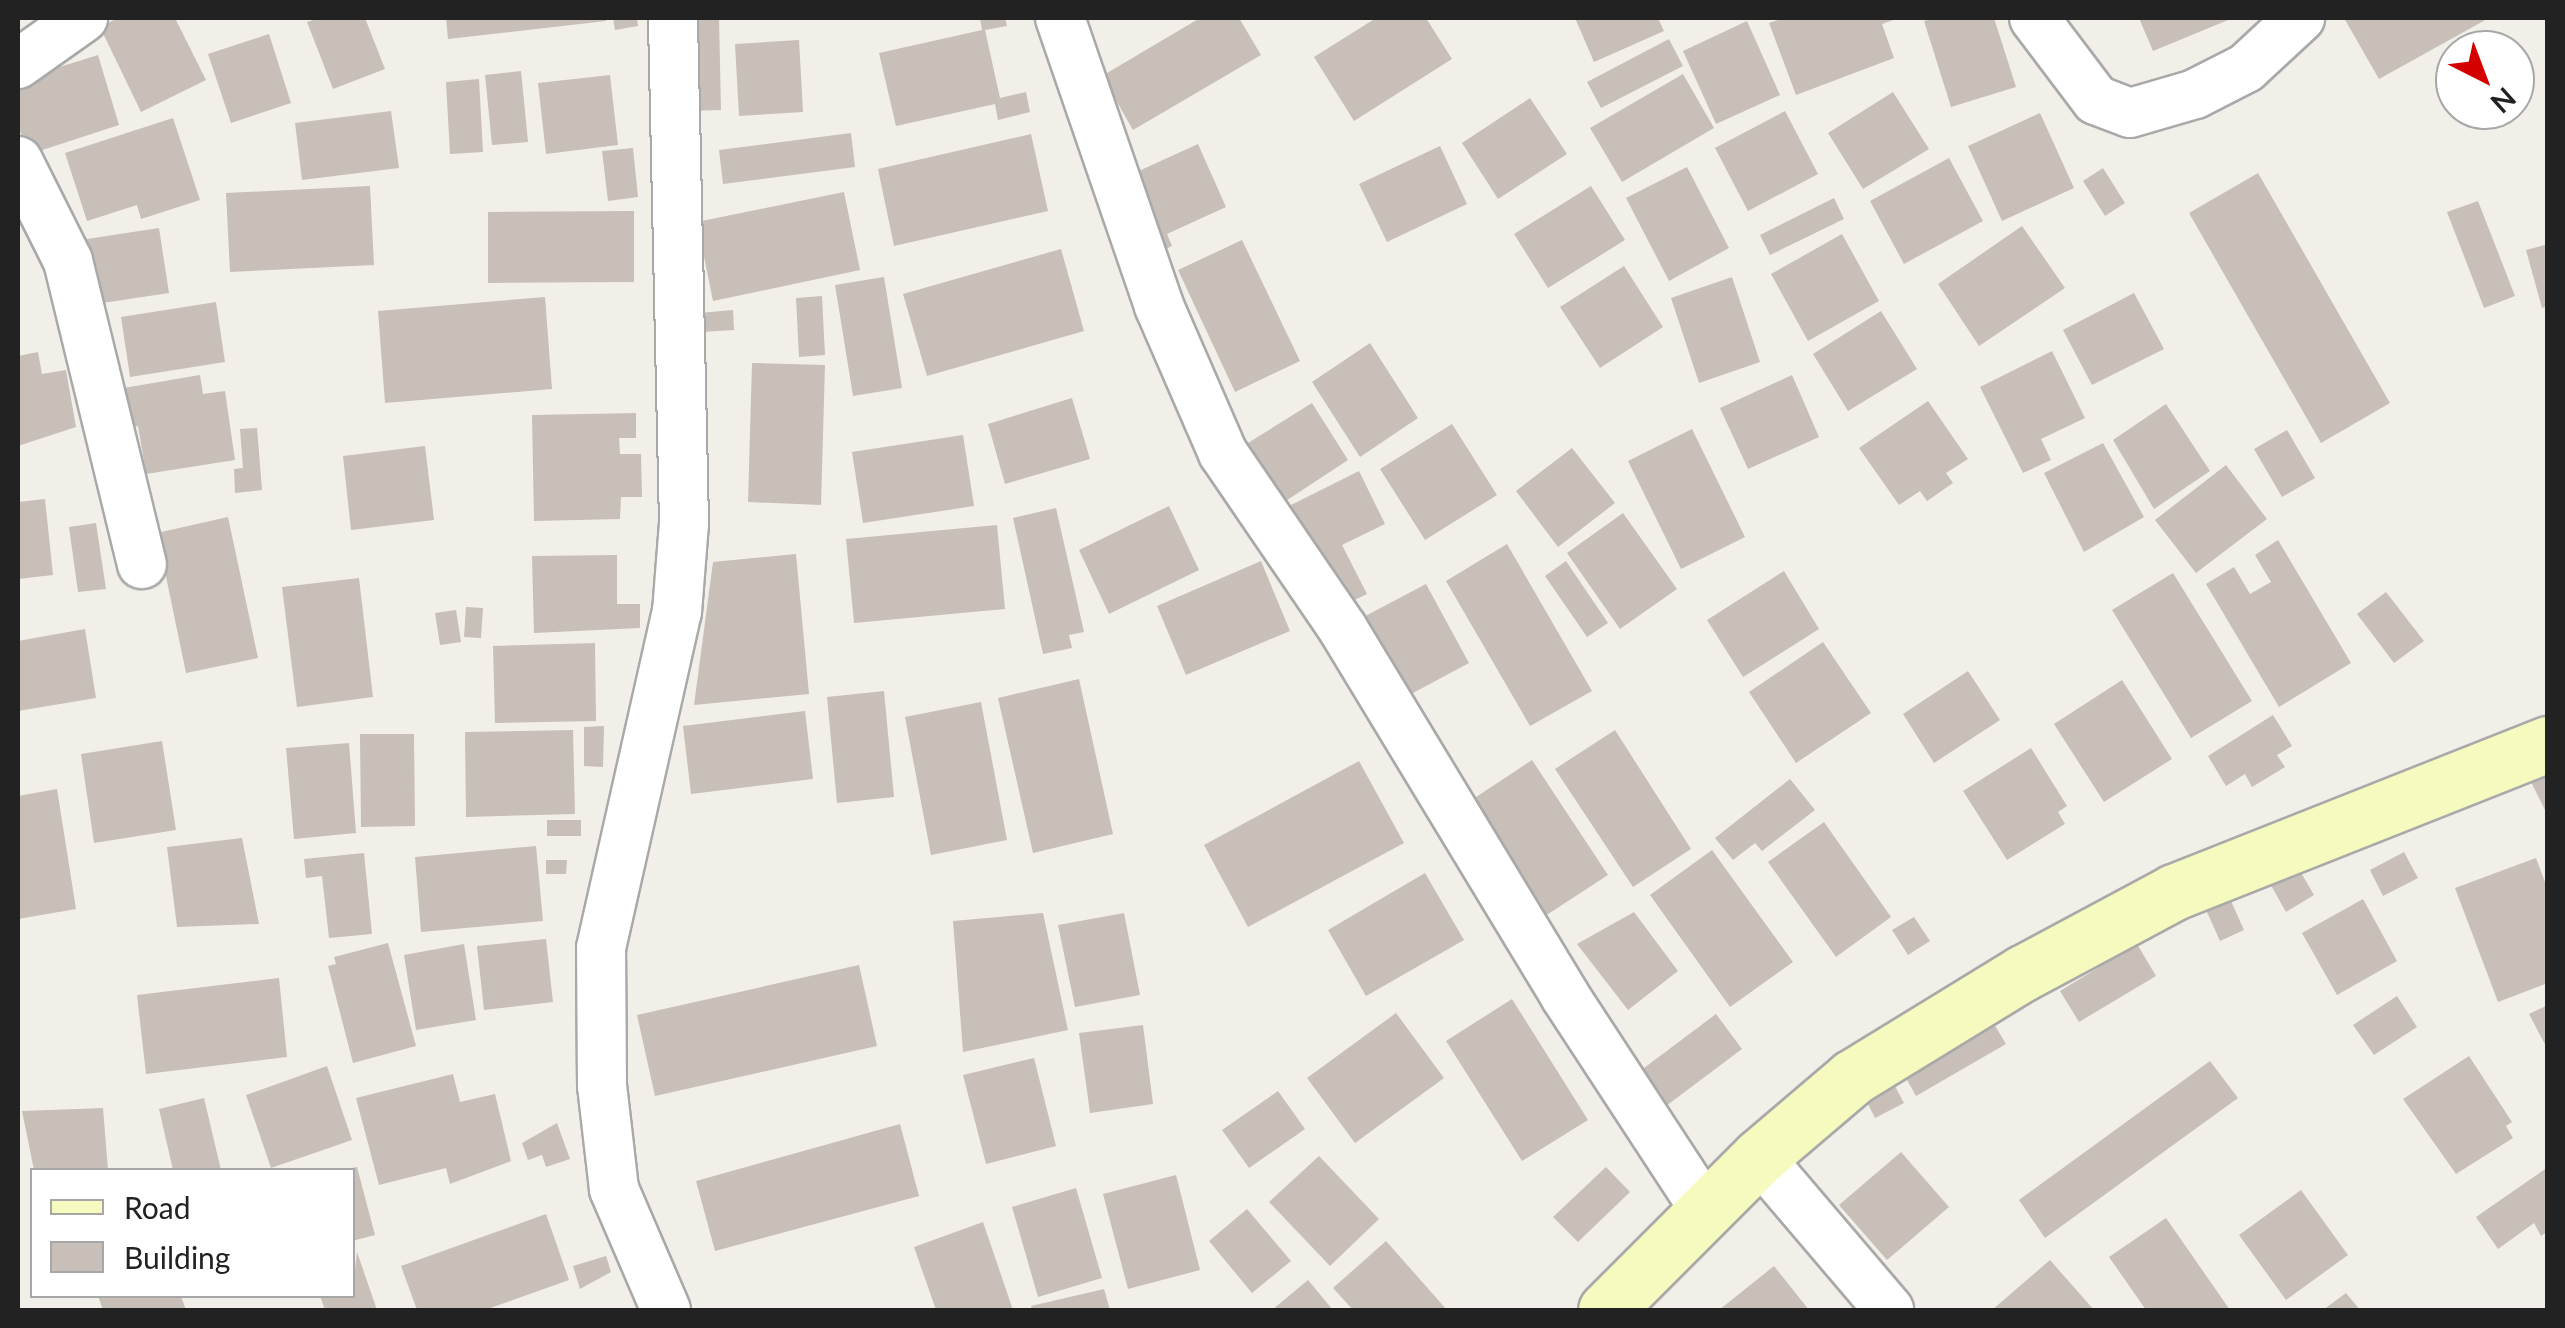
<!DOCTYPE html>
<style>
body{margin:0}
#map{position:relative;width:2565px;height:1328px;overflow:hidden;background:#f2efe9;font-family:Lato,sans-serif}
div>[style]{position:absolute}
[style*='--x']{left:calc(var(--x)*1px);top:calc(var(--y)*1px);width:calc(var(--w)*1px);rotate:calc(var(--a)*1deg)}
.building>*{inset:0;background:#c7bfb8}
.roads{filter:drop-shadow(2px 0 #a9a9a9) drop-shadow(-2px 0 #a9a9a9) drop-shadow(0 2px #a9a9a9) drop-shadow(0 -2px #a9a9a9)}
.minor>*{height:48px;margin:-24px;padding:0 24px;transform-origin:24px;border-radius:24px;background:#fff}
.secondary>*{height:55px;margin:-27.5px;padding:0 27.5px;transform-origin:27.5px;border-radius:27.5px;background:#f7fabf}
span{translate:-50% -50%;white-space:nowrap;text-align:center;line-height:1.15;-webkit-text-stroke:9px #fff;paint-order:stroke}
.frame{position:absolute;inset:0;border:20px solid #222;pointer-events:none}
.legend{position:absolute;left:30px;top:1168px;width:325px;height:130px;box-sizing:border-box;background:#fff;border:2px solid #a7a7a7;margin:0;padding:12px 18px;list-style:none;font-size:30px;color:#222}
.legend li{display:flex;align-items:center;gap:20px;height:50px}
.legend b{width:50px;border:2px solid #a7a7a7}
.north{position:absolute;left:2435px;top:30px;width:100px;height:100px;box-sizing:border-box;background:#fff;border:2px solid #a7a7a7;border-radius:50%;rotate:138deg;font-size:28px;font-weight:700;line-height:40px;text-align:center;color:#222}
.north::after{content:'';display:block;margin:auto;width:35px;height:45px;background:#d40000;clip-path:polygon(50% 0,100% 100%,50% 72%,0 100%)}
</style>
<div id="map">
<div class="building">
<i style="clip-path:polygon(118px 18px,175px 18px,206px 80px,141px 112px,100px 27px)"></i>
<i style="clip-path:polygon(319px 18px,365px 18px,385px 69px,333px 89px,307px 22px)"></i>
<i style="clip-path:polygon(446px 18px,606px 18px,606px 21px,448px 39px)"></i>
<i style="clip-path:polygon(613px 18px,637px 18px,638px 26px,615px 30px)"></i>
<i style="clip-path:polygon(685px 18px,719px 18px,721px 110px,686px 111px)"></i>
<i style="clip-path:polygon(980px 18px,1005px 18px,1007px 26px,985px 30px,1000px 98px,1026px 92px,1030px 112px,998px 120px,995px 104px,896px 126px,879px 53px,982px 30px)"></i>
<i style="clip-path:polygon(1200px 18px,1239px 18px,1261px 55px,1133px 130px,1102px 76px)"></i>
<i style="clip-path:polygon(1376px 18px,1426px 18px,1452px 59px,1354px 121px,1314px 57px)"></i>
<i style="clip-path:polygon(1575px 18px,1658px 18px,1664px 31px,1594px 62px)"></i>
<i style="clip-path:polygon(1784px 18px,1899px 18px,1882px 24px,1894px 58px,1796px 95px,1769px 23px)"></i>
<i style="clip-path:polygon(1936px 18px,1994px 18px,2016px 87px,1951px 107px,1924px 21px)"></i>
<i style="clip-path:polygon(2139px 18px,2233px 18px,2153px 51px)"></i>
<i style="clip-path:polygon(2344px 18px,2489px 18px,2379px 79px)"></i>
<i style="clip-path:polygon(1747px 21px,1780px 95px,1716px 124px,1683px 51px)"></i>
<i style="clip-path:polygon(269px 34px,291px 103px,231px 123px,208px 54px)"></i>
<i style="clip-path:polygon(1669px 39px,1683px 66px,1601px 108px,1587px 82px)"></i>
<i style="clip-path:polygon(799px 40px,803px 112px,739px 116px,735px 44px)"></i>
<i style="clip-path:polygon(98px 55px,119px 125px,27px 155px,18px 124px,18px 80px)"></i>
<i style="clip-path:polygon(521px 71px,528px 142px,492px 145px,485px 75px)"></i>
<i style="clip-path:polygon(1683px 74px,1714px 128px,1622px 182px,1590px 128px)"></i>
<i style="clip-path:polygon(610px 75px,618px 145px,546px 154px,538px 83px)"></i>
<i style="clip-path:polygon(479px 79px,483px 152px,450px 154px,446px 82px)"></i>
<i style="clip-path:polygon(1893px 92px,1929px 149px,1863px 189px,1828px 133px)"></i>
<i style="clip-path:polygon(1530px 98px,1567px 154px,1498px 199px,1462px 143px)"></i>
<i style="clip-path:polygon(391px 111px,399px 168px,302px 180px,295px 123px)"></i>
<i style="clip-path:polygon(1785px 111px,1818px 174px,1748px 211px,1715px 148px)"></i>
<i style="clip-path:polygon(2040px 113px,2074px 188px,2002px 221px,1968px 146px)"></i>
<i style="clip-path:polygon(173px 118px,200px 200px,141px 219px,137px 205px,87px 221px,65px 153px)"></i>
<i style="clip-path:polygon(851px 133px,855px 167px,723px 184px,719px 150px)"></i>
<i style="clip-path:polygon(1031px 134px,1048px 211px,894px 246px,878px 169px)"></i>
<i style="clip-path:polygon(1198px 144px,1226px 207px,1167px 234px,1172px 246px,1143px 259px,1130px 175px)"></i>
<i style="clip-path:polygon(1440px 146px,1467px 204px,1387px 242px,1359px 184px)"></i>
<i style="clip-path:polygon(633px 148px,638px 197px,608px 201px,602px 151px)"></i>
<i style="clip-path:polygon(1949px 158px,1983px 221px,1904px 264px,1870px 201px)"></i>
<i style="clip-path:polygon(1687px 167px,1729px 248px,1669px 281px,1626px 198px)"></i>
<i style="clip-path:polygon(2103px 168px,2125px 203px,2105px 216px,2083px 181px)"></i>
<i style="clip-path:polygon(2258px 173px,2390px 403px,2321px 443px,2189px 213px)"></i>
<i style="clip-path:polygon(370px 186px,374px 265px,230px 272px,226px 193px)"></i>
<i style="clip-path:polygon(1591px 186px,1625px 240px,1548px 288px,1514px 234px)"></i>
<i style="clip-path:polygon(844px 192px,860px 270px,713px 301px,697px 222px)"></i>
<i style="clip-path:polygon(1834px 198px,1844px 219px,1770px 255px,1760px 235px)"></i>
<i style="clip-path:polygon(2478px 201px,2515px 296px,2484px 308px,2447px 212px)"></i>
<i style="clip-path:polygon(634px 211px,634px 282px,488px 283px,488px 212px)"></i>
<i style="clip-path:polygon(2022px 226px,2065px 288px,1979px 346px,1938px 284px)"></i>
<i style="clip-path:polygon(159px 228px,169px 293px,96px 304px,87px 239px)"></i>
<i style="clip-path:polygon(1842px 234px,1879px 301px,1808px 341px,1771px 274px)"></i>
<i style="clip-path:polygon(1242px 240px,1300px 361px,1235px 392px,1178px 270px)"></i>
<i style="clip-path:polygon(2548px 244px,2548px 306px,2542px 308px,2526px 250px)"></i>
<i style="clip-path:polygon(1061px 249px,1084px 331px,927px 376px,903px 294px)"></i>
<i style="clip-path:polygon(1624px 266px,1663px 327px,1600px 368px,1560px 307px)"></i>
<i style="clip-path:polygon(884px 277px,902px 388px,853px 396px,835px 285px)"></i>
<i style="clip-path:polygon(1732px 277px,1760px 362px,1699px 383px,1671px 298px)"></i>
<i style="clip-path:polygon(2134px 293px,2164px 349px,2092px 385px,2063px 330px)"></i>
<i style="clip-path:polygon(822px 296px,825px 355px,799px 357px,796px 298px)"></i>
<i style="clip-path:polygon(545px 297px,552px 389px,385px 403px,378px 311px)"></i>
<i style="clip-path:polygon(216px 302px,225px 362px,130px 377px,121px 317px)"></i>
<i style="clip-path:polygon(733px 310px,734px 330px,701px 332px,699px 313px)"></i>
<i style="clip-path:polygon(1881px 311px,1917px 369px,1848px 411px,1813px 354px)"></i>
<i style="clip-path:polygon(1370px 343px,1418px 418px,1360px 457px,1312px 382px)"></i>
<i style="clip-path:polygon(2052px 351px,2085px 418px,2041px 439px,2051px 460px,2023px 473px,1980px 387px)"></i>
<i style="clip-path:polygon(38px 352px,42px 374px,66px 370px,76px 427px,18px 446px,18px 356px)"></i>
<i style="clip-path:polygon(752px 363px,825px 365px,821px 505px,748px 502px)"></i>
<i style="clip-path:polygon(200px 375px,203px 394px,225px 391px,235px 460px,146px 474px,138px 426px,106px 431px,100px 392px)"></i>
<i style="clip-path:polygon(1792px 375px,1819px 437px,1748px 469px,1720px 408px)"></i>
<i style="clip-path:polygon(1072px 398px,1090px 459px,1005px 484px,988px 424px)"></i>
<i style="clip-path:polygon(1928px 401px,1968px 459px,1946px 473px,1953px 483px,1927px 501px,1920px 491px,1899px 505px,1859px 448px)"></i>
<i style="clip-path:polygon(1312px 403px,1348px 460px,1275px 508px,1237px 450px)"></i>
<i style="clip-path:polygon(2166px 404px,2210px 471px,2154px 509px,2113px 440px)"></i>
<i style="clip-path:polygon(636px 413px,636px 438px,619px 438px,620px 454px,641px 454px,642px 497px,621px 497px,620px 519px,534px 521px,532px 415px)"></i>
<i style="clip-path:polygon(1452px 424px,1497px 495px,1425px 540px,1380px 469px)"></i>
<i style="clip-path:polygon(257px 428px,262px 490px,235px 493px,234px 469px,243px 468px,240px 429px)"></i>
<i style="clip-path:polygon(1692px 429px,1745px 537px,1681px 569px,1628px 461px)"></i>
<i style="clip-path:polygon(2287px 430px,2315px 478px,2282px 497px,2254px 449px)"></i>
<i style="clip-path:polygon(963px 435px,974px 506px,863px 523px,852px 452px)"></i>
<i style="clip-path:polygon(2103px 443px,2144px 517px,2084px 552px,2044px 473px)"></i>
<i style="clip-path:polygon(425px 446px,434px 520px,351px 530px,343px 456px)"></i>
<i style="clip-path:polygon(1572px 448px,1615px 503px,1558px 547px,1516px 491px)"></i>
<i style="clip-path:polygon(2226px 465px,2267px 519px,2196px 573px,2155px 520px)"></i>
<i style="clip-path:polygon(1359px 471px,1385px 524px,1342px 545px,1367px 594px,1340px 607px,1289px 506px)"></i>
<i style="clip-path:polygon(45px 499px,53px 575px,18px 579px,18px 502px)"></i>
<i style="clip-path:polygon(1169px 506px,1199px 570px,1109px 614px,1079px 550px)"></i>
<i style="clip-path:polygon(1056px 508px,1084px 632px,1069px 635px,1072px 648px,1043px 654px,1013px 518px)"></i>
<i style="clip-path:polygon(1623px 513px,1677px 589px,1620px 629px,1567px 553px)"></i>
<i style="clip-path:polygon(228px 517px,258px 658px,186px 673px,157px 533px)"></i>
<i style="clip-path:polygon(96px 523px,106px 589px,78px 592px,69px 527px)"></i>
<i style="clip-path:polygon(997px 525px,1005px 609px,854px 623px,846px 539px)"></i>
<i style="clip-path:polygon(2278px 540px,2351px 663px,2279px 707px,2206px 584px,2234px 567px,2250px 594px,2271px 582px,2255px 555px)"></i>
<i style="clip-path:polygon(1507px 544px,1592px 691px,1530px 726px,1446px 581px)"></i>
<i style="clip-path:polygon(796px 554px,809px 694px,694px 705px,713px 562px)"></i>
<i style="clip-path:polygon(617px 555px,617px 604px,640px 604px,640px 628px,534px 633px,532px 556px)"></i>
<i style="clip-path:polygon(1261px 561px,1290px 631px,1186px 675px,1157px 606px)"></i>
<i style="clip-path:polygon(1566px 561px,1608px 623px,1587px 637px,1545px 576px)"></i>
<i style="clip-path:polygon(1784px 571px,1819px 629px,1743px 677px,1707px 620px)"></i>
<i style="clip-path:polygon(2173px 573px,2252px 701px,2191px 738px,2112px 610px)"></i>
<i style="clip-path:polygon(359px 578px,373px 697px,297px 707px,282px 587px)"></i>
<i style="clip-path:polygon(1426px 584px,1469px 663px,1398px 701px,1356px 621px)"></i>
<i style="clip-path:polygon(2386px 592px,2424px 641px,2394px 663px,2357px 614px)"></i>
<i style="clip-path:polygon(466px 607px,483px 608px,481px 638px,464px 637px)"></i>
<i style="clip-path:polygon(456px 610px,461px 642px,440px 645px,435px 613px)"></i>
<i style="clip-path:polygon(85px 629px,96px 698px,18px 711px,18px 641px)"></i>
<i style="clip-path:polygon(1823px 642px,1871px 713px,1796px 763px,1749px 692px)"></i>
<i style="clip-path:polygon(595px 643px,596px 721px,495px 723px,493px 646px)"></i>
<i style="clip-path:polygon(1968px 671px,2000px 720px,1934px 763px,1903px 714px)"></i>
<i style="clip-path:polygon(1079px 679px,1113px 834px,1033px 853px,998px 698px)"></i>
<i style="clip-path:polygon(2122px 680px,2172px 759px,2104px 802px,2054px 724px)"></i>
<i style="clip-path:polygon(884px 691px,894px 797px,837px 803px,827px 697px)"></i>
<i style="clip-path:polygon(981px 702px,1007px 840px,931px 855px,905px 717px)"></i>
<i style="clip-path:polygon(805px 711px,813px 779px,691px 794px,683px 726px)"></i>
<i style="clip-path:polygon(2273px 715px,2292px 746px,2277px 755px,2285px 767px,2252px 787px,2245px 774px,2226px 786px,2208px 756px)"></i>
<i style="clip-path:polygon(604px 726px,603px 767px,584px 766px,584px 727px)"></i>
<i style="clip-path:polygon(573px 730px,575px 814px,466px 817px,465px 732px)"></i>
<i style="clip-path:polygon(1615px 730px,1691px 849px,1633px 887px,1555px 769px)"></i>
<i style="clip-path:polygon(360px 734px,414px 734px,415px 826px,361px 827px)"></i>
<i style="clip-path:polygon(162px 741px,176px 830px,94px 843px,81px 754px)"></i>
<i style="clip-path:polygon(349px 743px,356px 833px,294px 839px,286px 748px)"></i>
<i style="clip-path:polygon(2031px 748px,2067px 806px,2058px 812px,2065px 824px,2007px 860px,1963px 791px)"></i>
<i style="clip-path:polygon(1532px 760px,1608px 875px,1542px 918px,1467px 803px)"></i>
<i style="clip-path:polygon(1359px 761px,1404px 843px,1248px 927px,1204px 845px)"></i>
<i style="clip-path:polygon(2548px 764px,2548px 816px,2527px 774px)"></i>
<i style="clip-path:polygon(1790px 779px,1815px 810px,1762px 851px,1755px 843px,1733px 860px,1715px 838px)"></i>
<i style="clip-path:polygon(57px 789px,76px 909px,18px 919px,18px 796px)"></i>
<i style="clip-path:polygon(547px 820px,581px 820px,581px 836px,547px 836px)"></i>
<i style="clip-path:polygon(1824px 822px,1891px 917px,1836px 957px,1768px 862px)"></i>
<i style="clip-path:polygon(242px 838px,259px 924px,177px 927px,167px 847px)"></i>
<i style="clip-path:polygon(536px 846px,543px 921px,421px 932px,415px 857px)"></i>
<i style="clip-path:polygon(1712px 850px,1793px 962px,1730px 1007px,1650px 895px)"></i>
<i style="clip-path:polygon(2404px 852px,2418px 878px,2383px 896px,2370px 870px)"></i>
<i style="clip-path:polygon(364px 853px,372px 934px,329px 938px,322px 876px,306px 878px,304px 859px)"></i>
<i style="clip-path:polygon(2536px 858px,2548px 890px,2548px 983px,2498px 1002px,2455px 888px)"></i>
<i style="clip-path:polygon(546px 860px,567px 860px,566px 874px,546px 874px)"></i>
<i style="clip-path:polygon(2296px 864px,2314px 895px,2286px 912px,2268px 880px)"></i>
<i style="clip-path:polygon(1425px 873px,1464px 940px,1366px 996px,1328px 930px)"></i>
<i style="clip-path:polygon(2226px 890px,2244px 930px,2220px 941px,2202px 901px)"></i>
<i style="clip-path:polygon(2363px 899px,2397px 961px,2337px 995px,2302px 933px)"></i>
<i style="clip-path:polygon(1634px 912px,1678px 971px,1628px 1010px,1577px 944px)"></i>
<i style="clip-path:polygon(1043px 913px,1068px 1030px,963px 1052px,953px 921px)"></i>
<i style="clip-path:polygon(1124px 913px,1140px 995px,1075px 1007px,1058px 925px)"></i>
<i style="clip-path:polygon(1914px 917px,1930px 941px,1908px 955px,1892px 930px)"></i>
<i style="clip-path:polygon(546px 939px,553px 1002px,484px 1010px,477px 946px)"></i>
<i style="clip-path:polygon(388px 943px,416px 1046px,353px 1063px,328px 966px,336px 964px,334px 957px)"></i>
<i style="clip-path:polygon(464px 944px,476px 1020px,416px 1030px,404px 955px)"></i>
<i style="clip-path:polygon(2137px 944px,2156px 976px,2079px 1022px,2060px 991px)"></i>
<i style="clip-path:polygon(859px 965px,877px 1046px,655px 1096px,637px 1015px)"></i>
<i style="clip-path:polygon(279px 978px,287px 1057px,146px 1074px,137px 995px)"></i>
<i style="clip-path:polygon(2397px 996px,2417px 1027px,2374px 1055px,2353px 1025px)"></i>
<i style="clip-path:polygon(1512px 999px,1588px 1120px,1522px 1161px,1446px 1041px)"></i>
<i style="clip-path:polygon(2548px 1005px,2548px 1050px,2529px 1014px)"></i>
<i style="clip-path:polygon(1985px 1009px,2006px 1044px,1916px 1096px,1896px 1060px)"></i>
<i style="clip-path:polygon(1396px 1013px,1444px 1078px,1355px 1143px,1307px 1078px)"></i>
<i style="clip-path:polygon(1716px 1014px,1742px 1049px,1662px 1109px,1636px 1074px)"></i>
<i style="clip-path:polygon(1143px 1025px,1153px 1104px,1090px 1113px,1079px 1033px)"></i>
<i style="clip-path:polygon(2469px 1056px,2512px 1122px,2506px 1126px,2513px 1138px,2456px 1174px,2403px 1099px)"></i>
<i style="clip-path:polygon(1034px 1058px,1056px 1146px,986px 1164px,963px 1075px)"></i>
<i style="clip-path:polygon(2210px 1061px,2238px 1098px,2045px 1238px,2019px 1200px)"></i>
<i style="clip-path:polygon(327px 1066px,352px 1140px,271px 1168px,246px 1095px)"></i>
<i style="clip-path:polygon(453px 1074px,460px 1102px,495px 1094px,511px 1161px,450px 1184px,446px 1168px,379px 1185px,356px 1098px)"></i>
<i style="clip-path:polygon(1889px 1075px,1904px 1103px,1875px 1118px,1861px 1090px)"></i>
<i style="clip-path:polygon(1278px 1091px,1305px 1129px,1249px 1168px,1222px 1130px)"></i>
<i style="clip-path:polygon(204px 1098px,221px 1170px,173px 1170px,159px 1109px)"></i>
<i style="clip-path:polygon(103px 1108px,108px 1170px,34px 1170px,22px 1111px)"></i>
<i style="clip-path:polygon(557px 1123px,570px 1159px,546px 1167px,542px 1155px,528px 1160px,522px 1143px)"></i>
<i style="clip-path:polygon(900px 1124px,919px 1196px,715px 1251px,696px 1181px)"></i>
<i style="clip-path:polygon(1901px 1152px,1949px 1207px,1887px 1260px,1839px 1205px)"></i>
<i style="clip-path:polygon(1319px 1156px,1379px 1219px,1330px 1266px,1269px 1202px)"></i>
<i style="clip-path:polygon(357px 1167px,375px 1235px,352px 1241px,352px 1168px)"></i>
<i style="clip-path:polygon(1606px 1167px,1630px 1192px,1578px 1242px,1553px 1217px)"></i>
<i style="clip-path:polygon(2548px 1167px,2548px 1231px,2541px 1236px,2534px 1223px,2498px 1249px,2476px 1217px)"></i>
<i style="clip-path:polygon(1176px 1175px,1200px 1270px,1128px 1289px,1103px 1194px)"></i>
<i style="clip-path:polygon(1076px 1188px,1102px 1278px,1038px 1297px,1012px 1207px)"></i>
<i style="clip-path:polygon(2301px 1190px,2348px 1255px,2286px 1300px,2239px 1235px)"></i>
<i style="clip-path:polygon(1247px 1209px,1291px 1261px,1252px 1293px,1209px 1241px)"></i>
<i style="clip-path:polygon(546px 1214px,569px 1280px,485px 1310px,417px 1310px,401px 1266px)"></i>
<i style="clip-path:polygon(2166px 1218px,2230px 1310px,2146px 1310px,2109px 1257px)"></i>
<i style="clip-path:polygon(983px 1222px,1013px 1310px,936px 1310px,914px 1247px)"></i>
<i style="clip-path:polygon(1386px 1241px,1447px 1310px,1353px 1310px,1333px 1288px)"></i>
<i style="clip-path:polygon(357px 1252px,377px 1310px,325px 1310px,320px 1296px,352px 1296px)"></i>
<i style="clip-path:polygon(606px 1256px,611px 1272px,580px 1289px,573px 1266px)"></i>
<i style="clip-path:polygon(2050px 1260px,2094px 1310px,1992px 1310px)"></i>
<i style="clip-path:polygon(1774px 1266px,1809px 1310px,1719px 1310px)"></i>
<i style="clip-path:polygon(1308px 1280px,1333px 1310px,1272px 1310px)"></i>
<i style="clip-path:polygon(1104px 1289px,1110px 1310px,1032px 1310px,1031px 1306px)"></i>
<i style="clip-path:polygon(2346px 1293px,2360px 1310px,2323px 1310px)"></i>
<i style="clip-path:polygon(98px 1296px,181px 1296px,186px 1310px,103px 1310px)"></i>
</div>
<div class="roads">
<div class="minor">
<i style="--x:1060;--y:18;--w:305;--a:71"></i>
<i style="--x:1159;--y:306;--w:160;--a:66.5"></i>
<i style="--x:1223;--y:453;--w:213;--a:55.7"></i>
<i style="--x:1343;--y:629;--w:429;--a:58.8"></i>
<i style="--x:1565;--y:996;--w:256;--a:56.8"></i>
<i style="--x:2034;--y:18;--w:103;--a:52.9"></i>
<i style="--x:2096;--y:100;--w:36;--a:21"></i>
<i style="--x:2130;--y:113;--w:68;--a:-16.3"></i>
<i style="--x:2195;--y:94;--w:57;--a:-27"></i>
<i style="--x:2246;--y:68;--w:74;--a:-42.8"></i>
<i style="--x:18;--y:64;--w:80;--a:-35.3"></i>
<i style="--x:18;--y:161;--w:112;--a:63.4"></i>
<i style="--x:68;--y:261;--w:312;--a:76.3"></i>
<i style="--x:1759;--y:1157;--w:201;--a:49.6"></i>
<i style="--x:666;--y:1310;--w:132;--a:-113.3"></i>
<i style="--x:614;--y:1189;--w:104;--a:-96.6"></i>
<i style="--x:602;--y:1086;--w:138;--a:-90.4"></i>
<i style="--x:601;--y:948;--w:344;--a:-77.3"></i>
<i style="--x:677;--y:612;--w:88;--a:-85.5"></i>
<i style="--x:684;--y:524;--w:506;--a:-91.25"></i>
</div>
<div class="secondary">
<i style="--x:1606;--y:1310;--w:216;--a:-45"></i>
<i style="--x:1759;--y:1157;--w:123;--a:-40.4"></i>
<i style="--x:1853;--y:1077;--w:199;--a:-31.5"></i>
<i style="--x:2023;--y:973;--w:171;--a:-28.2"></i>
<i style="--x:2174;--y:892;--w:402;--a:-21.6"></i>
</div>
</div>
<div class="frame"></div>
<ul class="legend">
<li><b style="height:12px;background:#f7fabf"></b>Road</li>
<li><b style="height:28px;background:#c7bfb8"></b>Building</li>
</ul>
<div class="north">N</div>
</div>
